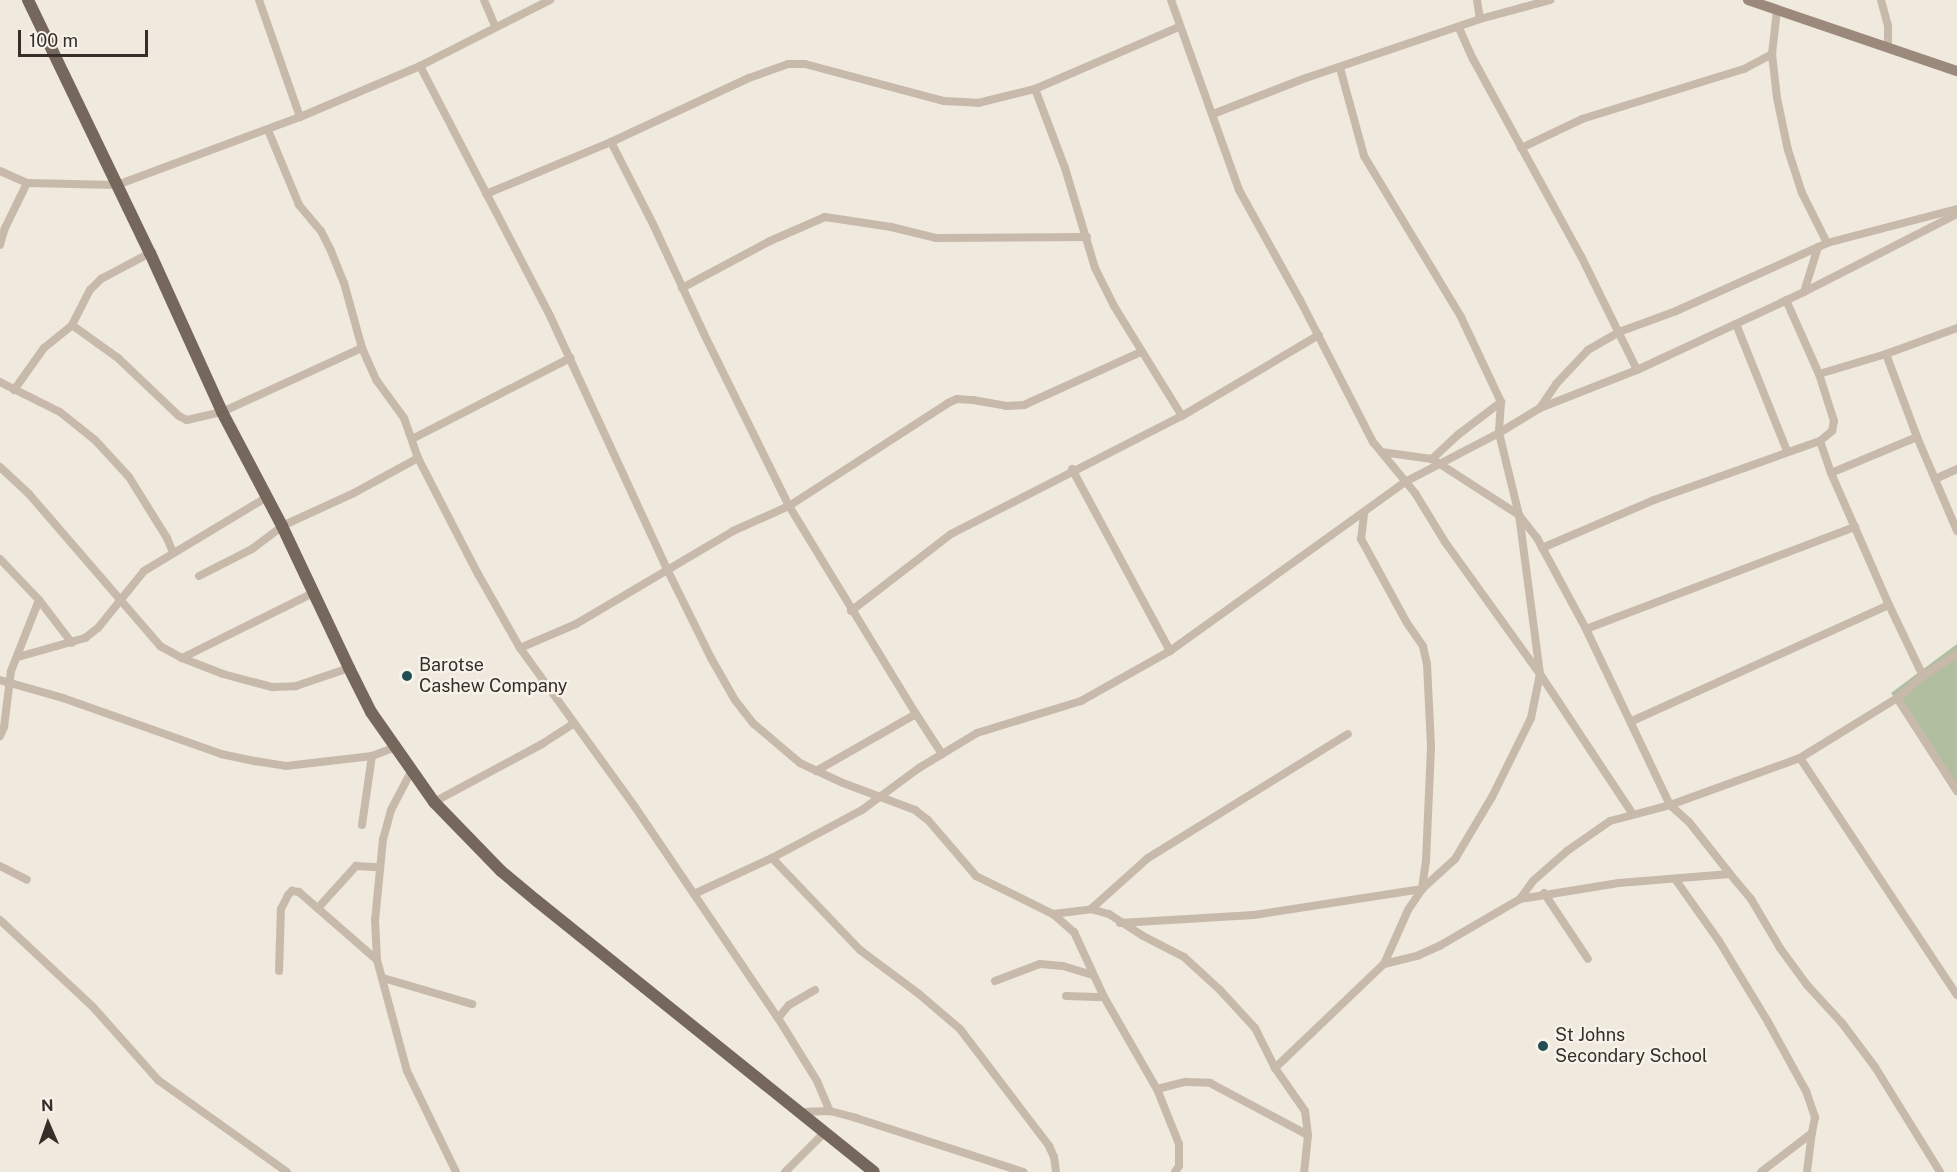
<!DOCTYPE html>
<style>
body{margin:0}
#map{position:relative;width:1957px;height:1172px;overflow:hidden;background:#f0e9de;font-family:"Public Sans",sans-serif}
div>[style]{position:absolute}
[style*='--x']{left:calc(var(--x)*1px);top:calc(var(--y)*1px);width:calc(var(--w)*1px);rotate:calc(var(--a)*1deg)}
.green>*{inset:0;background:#b1be9f}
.minor>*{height:8px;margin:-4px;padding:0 4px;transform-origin:4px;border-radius:4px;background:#c7baab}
.secondary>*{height:10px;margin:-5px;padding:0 5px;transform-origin:5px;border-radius:5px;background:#9b8a7c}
.primary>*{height:12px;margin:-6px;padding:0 6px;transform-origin:6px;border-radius:6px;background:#76675c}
.dots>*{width:16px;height:16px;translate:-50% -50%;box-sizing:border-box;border:3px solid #f8f3ea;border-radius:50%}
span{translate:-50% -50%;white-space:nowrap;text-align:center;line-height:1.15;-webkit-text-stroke:4.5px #f8f3ea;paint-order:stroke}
.poi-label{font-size:18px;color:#362e29}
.left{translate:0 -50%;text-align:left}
.north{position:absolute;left:18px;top:1094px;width:60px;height:60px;-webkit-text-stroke:4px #f8f3ea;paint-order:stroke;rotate:358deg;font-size:16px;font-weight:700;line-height:24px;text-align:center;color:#362e29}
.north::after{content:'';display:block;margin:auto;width:21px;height:27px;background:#362e29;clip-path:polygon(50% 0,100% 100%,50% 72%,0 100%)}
.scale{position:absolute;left:18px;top:30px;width:130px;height:27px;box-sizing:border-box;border:3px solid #362e29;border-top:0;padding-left:8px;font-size:18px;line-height:21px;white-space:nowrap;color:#362e29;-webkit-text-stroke:4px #f8f3ea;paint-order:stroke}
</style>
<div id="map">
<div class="green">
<i style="clip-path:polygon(1957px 644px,1957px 785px,1891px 693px)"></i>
</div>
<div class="minor">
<i style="--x:259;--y:0;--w:124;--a:70.7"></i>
<i style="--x:484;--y:0;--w:28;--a:67"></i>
<i style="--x:1171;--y:0;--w:202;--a:70.3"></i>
<i style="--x:1239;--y:190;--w:126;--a:61"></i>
<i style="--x:1300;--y:300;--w:160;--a:62.8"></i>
<i style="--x:1373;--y:442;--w:66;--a:50.5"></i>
<i style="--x:1415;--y:493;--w:57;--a:58.5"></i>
<i style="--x:1445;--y:542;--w:163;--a:54.3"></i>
<i style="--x:1540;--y:674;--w:167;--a:56.5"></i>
<i style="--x:1477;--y:0;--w:19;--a:81"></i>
<i style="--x:1881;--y:0;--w:27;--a:75"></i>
<i style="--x:1888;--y:26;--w:22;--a:90"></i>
<i style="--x:1777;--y:10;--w:44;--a:96.5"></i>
<i style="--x:1772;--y:54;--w:44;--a:83.5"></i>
<i style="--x:1777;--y:98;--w:53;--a:78.1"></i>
<i style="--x:1788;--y:150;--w:45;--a:72"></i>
<i style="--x:1802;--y:193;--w:56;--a:63.4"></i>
<i style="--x:1459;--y:28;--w:34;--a:66"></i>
<i style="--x:1473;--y:59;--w:225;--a:61.3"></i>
<i style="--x:1581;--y:256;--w:127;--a:63.8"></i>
<i style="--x:420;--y:66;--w:284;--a:62.5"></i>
<i style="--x:551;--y:318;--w:279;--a:65.2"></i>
<i style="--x:668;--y:571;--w:97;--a:63.7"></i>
<i style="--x:711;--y:658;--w:48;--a:60.3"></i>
<i style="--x:735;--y:700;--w:31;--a:52"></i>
<i style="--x:754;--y:724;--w:60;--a:40.3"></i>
<i style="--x:800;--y:763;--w:47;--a:24.9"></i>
<i style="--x:843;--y:783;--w:77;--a:20.6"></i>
<i style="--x:915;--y:810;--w:16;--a:38"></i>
<i style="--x:928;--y:820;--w:74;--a:49.4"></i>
<i style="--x:976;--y:876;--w:86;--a:26.3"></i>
<i style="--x:1053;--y:914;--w:28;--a:41"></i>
<i style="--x:1074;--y:932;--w:72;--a:65.2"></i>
<i style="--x:1104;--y:997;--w:106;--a:60.1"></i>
<i style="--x:1157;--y:1089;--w:59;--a:68.2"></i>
<i style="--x:1179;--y:1144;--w:22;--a:90"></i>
<i style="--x:1179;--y:1166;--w:7;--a:124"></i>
<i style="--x:1340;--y:68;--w:91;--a:74.7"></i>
<i style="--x:1364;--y:156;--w:188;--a:58.9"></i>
<i style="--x:1461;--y:317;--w:94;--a:64.8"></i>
<i style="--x:1501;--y:402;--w:31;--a:94"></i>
<i style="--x:1499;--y:433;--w:84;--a:76.3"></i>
<i style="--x:1519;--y:515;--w:29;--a:52"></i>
<i style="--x:1537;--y:538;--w:103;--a:61.7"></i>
<i style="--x:1586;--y:629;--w:195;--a:64.5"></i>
<i style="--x:1670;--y:805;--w:25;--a:42"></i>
<i style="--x:1689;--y:822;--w:66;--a:51.7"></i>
<i style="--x:1035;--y:89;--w:85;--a:69.2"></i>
<i style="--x:1065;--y:168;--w:104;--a:73.3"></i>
<i style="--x:1095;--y:268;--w:42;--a:63.4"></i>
<i style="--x:1114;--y:306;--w:129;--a:58.3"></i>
<i style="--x:1213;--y:114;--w:100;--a:-21.2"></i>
<i style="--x:1306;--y:78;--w:184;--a:-18.7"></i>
<i style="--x:1480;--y:19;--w:73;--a:-15.2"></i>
<i style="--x:268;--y:130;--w:81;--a:67.5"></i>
<i style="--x:299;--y:205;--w:34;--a:50"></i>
<i style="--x:321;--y:231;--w:22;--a:63"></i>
<i style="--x:331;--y:251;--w:35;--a:68"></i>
<i style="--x:344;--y:283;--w:67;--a:74.5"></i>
<i style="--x:362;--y:348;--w:36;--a:66"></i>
<i style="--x:377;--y:381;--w:46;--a:53.9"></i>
<i style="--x:404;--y:418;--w:42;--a:70.7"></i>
<i style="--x:418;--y:458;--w:131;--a:62.7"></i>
<i style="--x:478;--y:574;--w:85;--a:60.4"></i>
<i style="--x:520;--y:648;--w:196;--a:54.1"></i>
<i style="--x:635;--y:807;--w:255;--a:55.9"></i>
<i style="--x:778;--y:1018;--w:74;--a:58.2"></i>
<i style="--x:817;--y:1081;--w:33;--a:67"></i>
<i style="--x:611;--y:142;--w:92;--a:62.9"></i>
<i style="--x:653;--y:224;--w:121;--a:65.1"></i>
<i style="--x:704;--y:334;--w:192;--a:63.7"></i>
<i style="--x:789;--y:506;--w:244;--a:58.6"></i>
<i style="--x:916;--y:714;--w:115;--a:150.3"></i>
<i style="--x:1521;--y:148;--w:68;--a:-25.4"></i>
<i style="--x:1582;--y:119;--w:170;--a:-17.2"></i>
<i style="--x:1744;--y:69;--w:32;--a:-28"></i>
<i style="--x:0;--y:171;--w:30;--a:24"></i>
<i style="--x:486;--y:194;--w:135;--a:-22.6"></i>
<i style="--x:611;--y:142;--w:152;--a:-24.9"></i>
<i style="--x:749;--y:78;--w:41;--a:-19.7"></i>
<i style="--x:788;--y:64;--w:17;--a:0"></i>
<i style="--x:805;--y:64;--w:144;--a:14.9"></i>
<i style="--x:944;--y:101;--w:34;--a:3"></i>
<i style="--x:978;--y:103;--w:59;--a:-13.8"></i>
<i style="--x:1035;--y:89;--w:157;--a:-23.3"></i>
<i style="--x:0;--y:245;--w:18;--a:-74"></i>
<i style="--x:5;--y:228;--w:50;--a:-63.9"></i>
<i style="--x:27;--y:183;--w:90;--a:1.3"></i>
<i style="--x:117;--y:185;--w:195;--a:-20.4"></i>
<i style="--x:300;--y:117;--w:130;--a:-23"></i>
<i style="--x:420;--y:66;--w:146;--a:-26.9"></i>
<i style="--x:682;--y:288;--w:100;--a:-28.1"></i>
<i style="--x:770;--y:241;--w:60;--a:-23.6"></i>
<i style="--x:825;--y:217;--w:67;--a:8.6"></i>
<i style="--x:891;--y:227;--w:46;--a:13.7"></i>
<i style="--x:936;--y:238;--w:151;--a:-0.4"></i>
<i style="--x:1804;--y:292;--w:47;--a:-72.7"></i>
<i style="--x:1736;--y:324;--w:137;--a:68.1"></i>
<i style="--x:72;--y:325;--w:57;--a:35.7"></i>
<i style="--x:118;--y:358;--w:84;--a:43.6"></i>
<i style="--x:179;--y:416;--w:9;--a:27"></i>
<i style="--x:187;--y:420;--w:36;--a:-13"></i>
<i style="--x:222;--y:412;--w:154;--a:-24.6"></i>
<i style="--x:1886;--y:354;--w:89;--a:69.5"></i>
<i style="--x:1917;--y:437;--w:102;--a:66.9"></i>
<i style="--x:1819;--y:374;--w:70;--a:-16.6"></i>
<i style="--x:1886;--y:354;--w:76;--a:-20.1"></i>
<i style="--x:0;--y:382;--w:67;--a:26.6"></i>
<i style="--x:60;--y:412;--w:45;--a:38.7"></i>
<i style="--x:95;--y:440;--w:50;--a:47.4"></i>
<i style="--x:129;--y:477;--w:72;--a:58.1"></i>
<i style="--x:167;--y:538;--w:16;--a:68"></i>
<i style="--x:14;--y:390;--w:52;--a:-54.5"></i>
<i style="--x:44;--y:348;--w:36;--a:-39"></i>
<i style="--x:72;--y:325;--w:39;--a:-63"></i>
<i style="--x:90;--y:290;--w:16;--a:-45"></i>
<i style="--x:101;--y:279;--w:55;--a:-28"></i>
<i style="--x:1540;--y:408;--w:29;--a:-56"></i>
<i style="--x:1556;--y:384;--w:47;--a:-46.7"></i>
<i style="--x:1588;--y:350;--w:36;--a:-30"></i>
<i style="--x:1619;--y:332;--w:61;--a:-20.2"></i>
<i style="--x:1676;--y:311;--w:166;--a:-24.2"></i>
<i style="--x:1827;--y:243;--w:134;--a:-14.7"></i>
<i style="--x:1917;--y:437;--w:93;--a:157.3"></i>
<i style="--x:1831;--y:473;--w:144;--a:66.3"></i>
<i style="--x:1889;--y:605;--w:79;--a:64.4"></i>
<i style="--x:412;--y:439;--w:178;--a:-27.1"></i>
<i style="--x:1820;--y:441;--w:34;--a:71"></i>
<i style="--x:1432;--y:459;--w:37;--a:-43"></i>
<i style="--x:1459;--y:434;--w:53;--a:-37.3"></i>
<i style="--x:0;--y:467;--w:40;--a:43"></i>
<i style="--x:29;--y:494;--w:201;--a:49.2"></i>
<i style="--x:160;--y:646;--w:25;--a:29"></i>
<i style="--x:182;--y:658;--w:44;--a:21.3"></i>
<i style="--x:223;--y:674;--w:51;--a:14.9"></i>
<i style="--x:272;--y:687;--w:24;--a:-2"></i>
<i style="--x:296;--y:686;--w:56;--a:-18.8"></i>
<i style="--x:1072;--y:469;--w:207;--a:61.7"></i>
<i style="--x:1935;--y:479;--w:24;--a:-24"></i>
<i style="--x:1542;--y:548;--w:122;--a:-23.2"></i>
<i style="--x:1654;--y:500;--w:176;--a:-19.6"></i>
<i style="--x:1820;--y:441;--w:16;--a:-40"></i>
<i style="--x:1832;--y:431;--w:10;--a:-79"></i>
<i style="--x:1834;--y:421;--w:49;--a:-107.7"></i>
<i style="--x:1819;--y:374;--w:81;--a:-114"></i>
<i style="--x:0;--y:559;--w:57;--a:46.4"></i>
<i style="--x:39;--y:600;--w:54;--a:52.5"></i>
<i style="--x:199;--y:576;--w:59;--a:-27"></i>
<i style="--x:252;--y:549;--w:38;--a:-37"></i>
<i style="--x:282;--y:526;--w:79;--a:-24.6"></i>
<i style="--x:354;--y:493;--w:73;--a:-28.7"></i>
<i style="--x:851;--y:611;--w:126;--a:-37.6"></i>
<i style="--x:951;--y:534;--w:259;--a:-27.1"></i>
<i style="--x:1182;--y:416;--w:159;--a:-30.6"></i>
<i style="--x:1586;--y:629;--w:288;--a:-20.8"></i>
<i style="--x:520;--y:648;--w:61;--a:-23.2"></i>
<i style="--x:576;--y:624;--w:182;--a:-30.6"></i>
<i style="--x:733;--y:531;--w:61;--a:-24.1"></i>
<i style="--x:789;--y:506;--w:189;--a:-32.9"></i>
<i style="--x:948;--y:403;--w:10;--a:-24"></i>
<i style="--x:957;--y:399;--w:16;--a:4"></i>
<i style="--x:973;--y:400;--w:34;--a:10"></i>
<i style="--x:1006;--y:406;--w:18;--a:-3"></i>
<i style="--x:1024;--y:405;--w:128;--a:-24.4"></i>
<i style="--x:18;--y:657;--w:70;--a:-15.8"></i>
<i style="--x:85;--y:638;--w:16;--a:-38"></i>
<i style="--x:98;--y:628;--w:73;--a:-51.1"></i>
<i style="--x:144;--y:571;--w:144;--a:-31"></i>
<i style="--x:182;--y:658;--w:146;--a:-26.4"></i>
<i style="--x:0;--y:680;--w:66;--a:15.9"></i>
<i style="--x:63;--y:698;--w:168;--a:19.5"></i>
<i style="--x:221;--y:754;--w:35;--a:12"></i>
<i style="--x:255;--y:761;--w:31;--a:9"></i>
<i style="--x:286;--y:766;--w:87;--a:-6.6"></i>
<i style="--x:372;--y:756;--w:26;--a:-21"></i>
<i style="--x:1897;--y:698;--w:111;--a:57.2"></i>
<i style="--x:916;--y:714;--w:48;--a:57"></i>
<i style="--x:1632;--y:721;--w:282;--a:-24.3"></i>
<i style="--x:0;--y:736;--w:10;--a:-66"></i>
<i style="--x:4;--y:727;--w:56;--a:-82.9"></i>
<i style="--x:11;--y:671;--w:76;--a:-68.5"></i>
<i style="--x:1800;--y:758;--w:284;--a:56.5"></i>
<i style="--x:412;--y:770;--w:45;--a:117.7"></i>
<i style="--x:391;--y:810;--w:30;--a:105"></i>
<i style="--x:383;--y:839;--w:81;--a:95.6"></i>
<i style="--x:375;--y:920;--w:40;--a:87.1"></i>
<i style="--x:377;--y:960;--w:115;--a:74.9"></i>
<i style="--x:407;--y:1071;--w:112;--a:64.1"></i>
<i style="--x:434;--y:802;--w:123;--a:-28.2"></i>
<i style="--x:542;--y:744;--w:38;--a:-33"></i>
<i style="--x:362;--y:825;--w:70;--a:-81.8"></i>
<i style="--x:772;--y:858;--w:127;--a:46.3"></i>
<i style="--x:860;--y:950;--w:74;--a:36.7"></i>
<i style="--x:919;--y:994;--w:54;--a:40.5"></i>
<i style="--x:960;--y:1029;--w:147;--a:52.7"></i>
<i style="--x:1049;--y:1146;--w:12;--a:66"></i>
<i style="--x:1054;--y:1157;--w:15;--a:82"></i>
<i style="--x:0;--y:866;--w:30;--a:27"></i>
<i style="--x:1675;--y:879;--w:76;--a:54.6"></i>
<i style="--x:1719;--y:941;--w:95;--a:58.8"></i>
<i style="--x:1768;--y:1022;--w:79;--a:61.2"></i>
<i style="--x:1806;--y:1091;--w:28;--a:71"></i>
<i style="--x:1815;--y:1117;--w:16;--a:101"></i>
<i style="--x:1812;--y:1133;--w:64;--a:142.6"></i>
<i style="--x:1544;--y:893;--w:79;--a:56.3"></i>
<i style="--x:694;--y:894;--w:86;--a:-24.8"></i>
<i style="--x:772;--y:858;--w:102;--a:-28.1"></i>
<i style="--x:862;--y:810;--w:71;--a:-36.4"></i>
<i style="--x:919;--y:768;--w:68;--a:-31.1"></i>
<i style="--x:977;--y:733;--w:109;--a:-17.1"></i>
<i style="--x:1081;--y:701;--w:102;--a:-29.3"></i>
<i style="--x:1170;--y:651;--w:289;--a:-35.7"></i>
<i style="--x:1405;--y:482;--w:106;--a:-27.5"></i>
<i style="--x:1499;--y:433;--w:48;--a:-31.4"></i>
<i style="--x:1540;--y:408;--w:104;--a:-21.4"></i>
<i style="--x:1637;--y:370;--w:184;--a:-25"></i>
<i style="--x:1804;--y:292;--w:172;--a:-27"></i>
<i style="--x:1520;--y:899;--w:22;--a:-54"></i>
<i style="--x:1533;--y:881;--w:45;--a:-41.4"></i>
<i style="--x:1567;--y:851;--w:52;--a:-34.9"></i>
<i style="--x:1610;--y:821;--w:62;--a:-14.9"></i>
<i style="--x:1670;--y:805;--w:138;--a:-19.9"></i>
<i style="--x:1800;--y:758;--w:114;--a:-31.7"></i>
<i style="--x:1897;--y:698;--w:34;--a:-40"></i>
<i style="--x:1923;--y:676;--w:40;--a:-32.9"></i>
<i style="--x:318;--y:908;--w:57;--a:-47.9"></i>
<i style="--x:356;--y:866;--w:22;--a:3"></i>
<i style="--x:1091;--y:909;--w:76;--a:-41.8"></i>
<i style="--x:1148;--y:858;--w:235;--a:-31.8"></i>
<i style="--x:1053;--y:914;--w:38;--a:-7"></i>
<i style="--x:1091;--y:909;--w:19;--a:16"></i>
<i style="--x:1109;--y:914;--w:40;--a:32.9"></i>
<i style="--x:1143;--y:936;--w:46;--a:27.1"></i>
<i style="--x:1184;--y:957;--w:49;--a:42.5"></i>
<i style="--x:1220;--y:990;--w:52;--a:47.4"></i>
<i style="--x:1255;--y:1028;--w:45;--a:63.4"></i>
<i style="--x:1275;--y:1068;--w:52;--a:55.1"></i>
<i style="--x:1305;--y:1111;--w:24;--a:83"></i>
<i style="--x:1308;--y:1135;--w:37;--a:96"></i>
<i style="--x:0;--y:920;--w:127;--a:43.1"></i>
<i style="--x:93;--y:1007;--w:98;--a:48.3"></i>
<i style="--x:158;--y:1080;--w:158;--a:35.5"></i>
<i style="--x:1120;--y:923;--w:134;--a:-3.4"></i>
<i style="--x:1254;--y:915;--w:170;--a:-8.8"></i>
<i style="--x:1422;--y:889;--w:45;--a:-42.3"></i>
<i style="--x:1455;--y:859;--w:72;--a:-59.2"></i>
<i style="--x:1492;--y:797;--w:88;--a:-63.7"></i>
<i style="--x:1531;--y:718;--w:45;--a:-78.4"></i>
<i style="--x:1540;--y:674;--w:160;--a:-97.5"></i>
<i style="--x:1519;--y:515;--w:103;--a:-147.2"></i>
<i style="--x:1432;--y:459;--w:51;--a:-172.2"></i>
<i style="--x:1384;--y:964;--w:36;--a:-14"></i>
<i style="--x:1419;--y:955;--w:24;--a:-24"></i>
<i style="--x:1441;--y:945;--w:91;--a:-30.2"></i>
<i style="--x:1520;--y:899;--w:100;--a:-9.2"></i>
<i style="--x:1619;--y:883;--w:111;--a:-4.6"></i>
<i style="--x:1730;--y:874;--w:33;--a:50"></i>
<i style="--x:1751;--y:899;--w:57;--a:59.4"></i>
<i style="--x:1780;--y:948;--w:46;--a:53.9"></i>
<i style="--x:1807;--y:985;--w:52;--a:47.4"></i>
<i style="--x:1842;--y:1023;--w:55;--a:53.1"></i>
<i style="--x:1875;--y:1067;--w:123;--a:58.2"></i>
<i style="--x:279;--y:971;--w:62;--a:-88.2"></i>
<i style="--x:281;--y:909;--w:16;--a:-63"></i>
<i style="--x:288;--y:895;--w:6;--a:-45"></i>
<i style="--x:292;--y:891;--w:7;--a:8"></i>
<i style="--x:299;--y:892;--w:103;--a:41.1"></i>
<i style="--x:383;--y:978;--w:93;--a:16.3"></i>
<i style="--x:995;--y:981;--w:48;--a:-20.7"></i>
<i style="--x:1040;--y:964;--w:23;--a:5"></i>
<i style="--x:1063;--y:966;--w:30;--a:17"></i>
<i style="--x:1066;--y:996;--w:38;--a:2"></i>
<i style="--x:778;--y:1018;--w:17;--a:-50"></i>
<i style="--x:789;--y:1005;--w:30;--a:-30"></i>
<i style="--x:1275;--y:1068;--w:151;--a:-43.7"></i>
<i style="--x:1384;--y:964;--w:59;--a:-66"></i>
<i style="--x:1408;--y:910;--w:25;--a:-56"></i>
<i style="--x:1422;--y:889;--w:28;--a:-82"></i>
<i style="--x:1426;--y:861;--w:115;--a:-87.5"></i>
<i style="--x:1431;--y:746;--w:82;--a:-92.8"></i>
<i style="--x:1427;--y:664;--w:18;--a:-103"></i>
<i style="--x:1423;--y:646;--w:28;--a:-125"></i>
<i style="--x:1407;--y:623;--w:96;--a:-118.7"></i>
<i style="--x:1361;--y:539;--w:25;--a:-83"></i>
<i style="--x:1157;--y:1089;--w:30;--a:-14"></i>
<i style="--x:1186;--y:1082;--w:24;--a:2"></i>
<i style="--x:1210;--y:1083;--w:111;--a:28"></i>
<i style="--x:801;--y:1112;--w:29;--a:-2"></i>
<i style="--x:830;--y:1111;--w:27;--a:15"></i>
<i style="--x:856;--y:1118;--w:176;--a:17.9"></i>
<i style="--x:785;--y:1172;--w:55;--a:-45"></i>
<i style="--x:1807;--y:1172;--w:39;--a:-83"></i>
</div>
<div class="secondary">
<i style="--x:1748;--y:0;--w:221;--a:18.8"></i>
</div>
<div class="primary">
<i style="--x:28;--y:0;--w:281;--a:64.3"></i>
<i style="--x:150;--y:253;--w:175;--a:65.6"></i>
<i style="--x:222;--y:412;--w:129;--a:62.2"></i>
<i style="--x:282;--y:526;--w:157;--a:64.7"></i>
<i style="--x:349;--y:668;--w:49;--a:63.4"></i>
<i style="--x:371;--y:712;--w:110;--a:55"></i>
<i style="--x:434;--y:802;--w:96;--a:45.8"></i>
<i style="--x:501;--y:871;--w:47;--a:39.8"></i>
<i style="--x:537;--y:901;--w:432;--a:38.8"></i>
</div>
<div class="dots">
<i style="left:407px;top:676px;background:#234c53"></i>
<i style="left:1543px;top:1046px;background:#234c53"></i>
</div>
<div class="poi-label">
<span class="left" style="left:419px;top:676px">Barotse<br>Cashew Company</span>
<span class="left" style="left:1555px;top:1046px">St Johns<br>Secondary School</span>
</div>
<div class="north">N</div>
<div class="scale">100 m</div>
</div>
